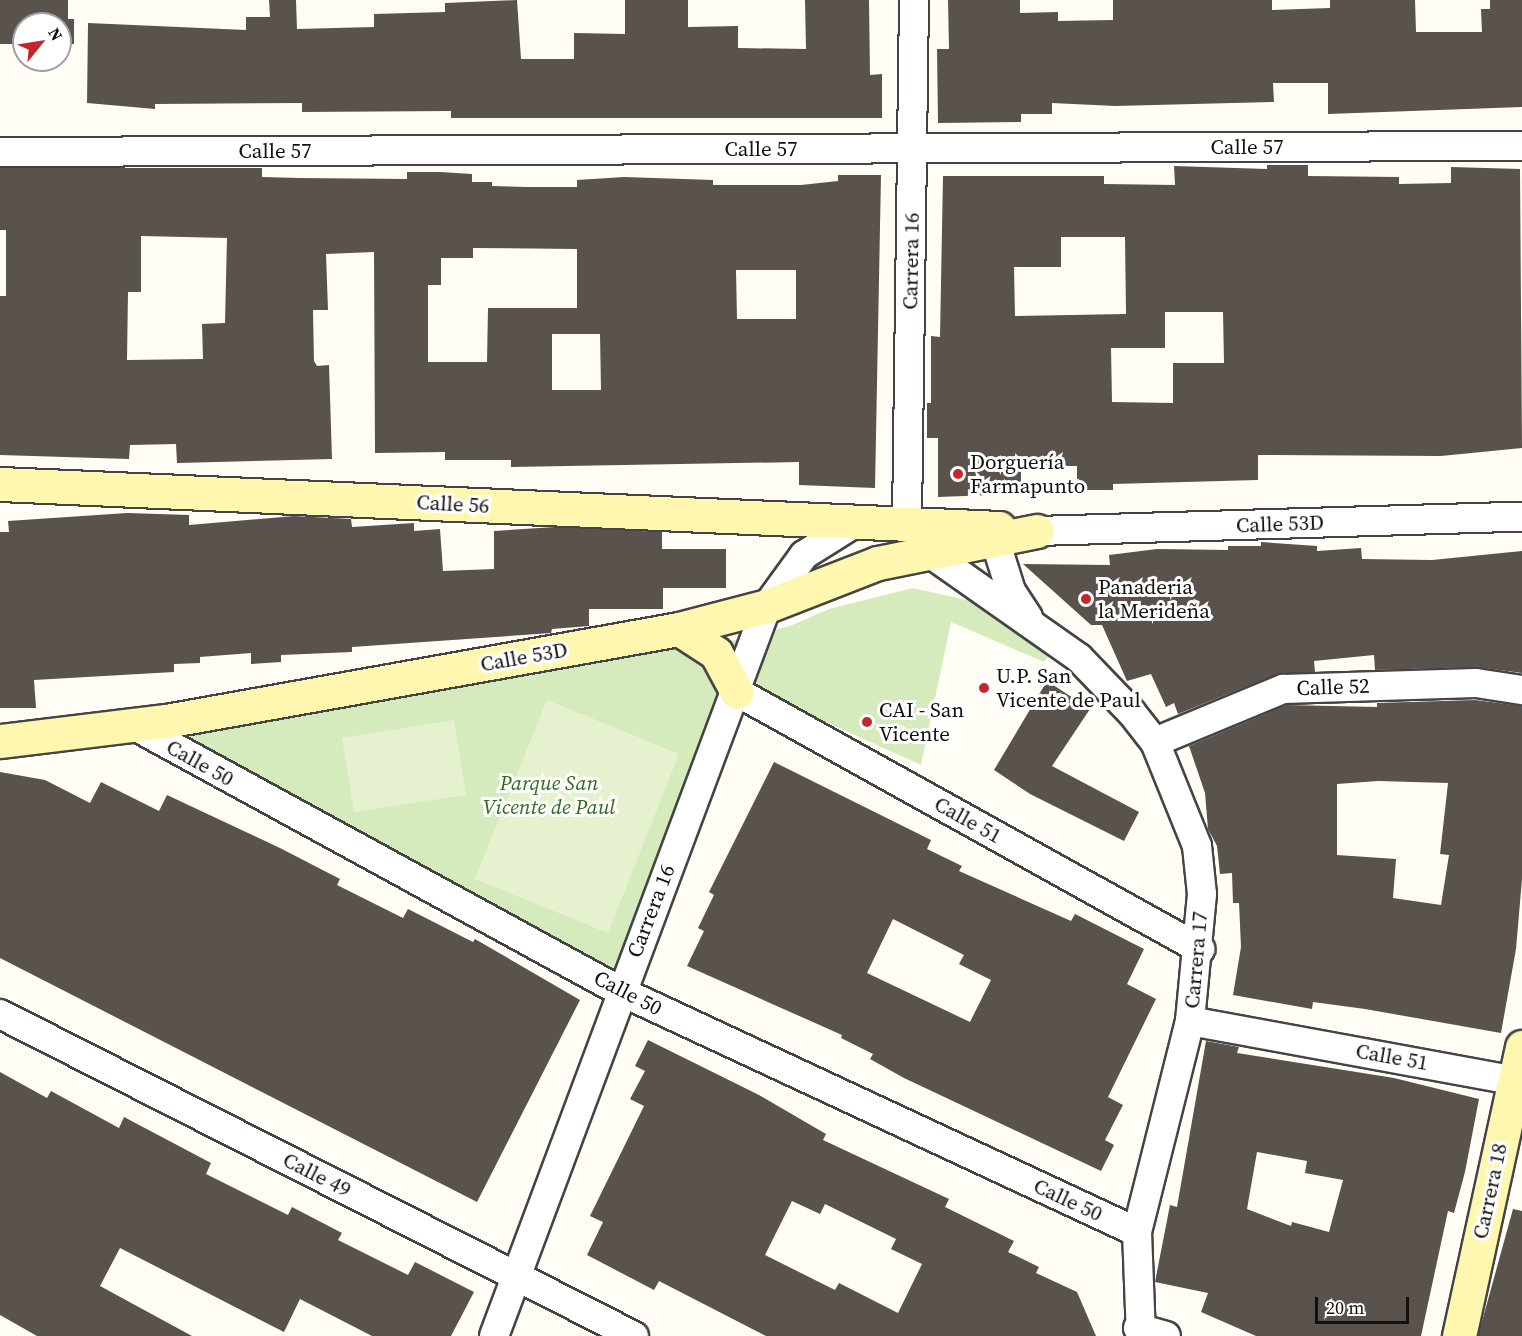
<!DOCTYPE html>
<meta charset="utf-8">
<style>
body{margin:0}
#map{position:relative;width:1522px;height:1336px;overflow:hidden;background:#fffdf5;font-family:"Source Serif 4",serif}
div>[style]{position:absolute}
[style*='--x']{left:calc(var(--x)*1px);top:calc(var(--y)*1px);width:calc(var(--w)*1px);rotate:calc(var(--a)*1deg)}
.green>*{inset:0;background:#d5ebbd}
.pitch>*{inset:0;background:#e6f2cf}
.building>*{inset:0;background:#5a524d}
.roads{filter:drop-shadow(2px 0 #444) drop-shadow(-2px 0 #444) drop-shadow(0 2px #444) drop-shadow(0 -2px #444)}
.street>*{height:28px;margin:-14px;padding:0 14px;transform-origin:14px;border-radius:14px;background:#fff}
.secondary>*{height:33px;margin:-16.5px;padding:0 16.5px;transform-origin:16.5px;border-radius:16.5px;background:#fff6b0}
.dots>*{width:16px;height:16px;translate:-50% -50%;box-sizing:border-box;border:3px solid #fff;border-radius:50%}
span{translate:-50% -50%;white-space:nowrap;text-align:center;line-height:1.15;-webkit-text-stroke:6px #fff;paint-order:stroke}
.street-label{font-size:21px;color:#111}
.poi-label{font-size:21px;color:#111}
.left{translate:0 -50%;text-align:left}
.park-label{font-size:21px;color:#2f6b1f;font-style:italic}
.north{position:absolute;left:12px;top:12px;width:60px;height:60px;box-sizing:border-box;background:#fff;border:2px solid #a0a0a0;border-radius:50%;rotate:60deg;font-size:16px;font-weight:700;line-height:24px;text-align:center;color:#111}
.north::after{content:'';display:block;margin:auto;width:21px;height:27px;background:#c4262e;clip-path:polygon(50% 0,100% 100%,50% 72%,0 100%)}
.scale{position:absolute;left:1315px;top:1297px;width:94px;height:27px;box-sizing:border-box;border:3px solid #111;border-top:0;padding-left:8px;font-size:18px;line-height:21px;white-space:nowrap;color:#111;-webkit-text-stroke:4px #fff;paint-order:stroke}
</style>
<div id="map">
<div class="green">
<i style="clip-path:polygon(913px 588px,976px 602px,1052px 651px,1044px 662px,951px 622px,921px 765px,731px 679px,618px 976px,138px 726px,735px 640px,790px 626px,829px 609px)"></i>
</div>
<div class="pitch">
<i style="clip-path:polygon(547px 700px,679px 754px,608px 933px,475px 879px)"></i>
<i style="clip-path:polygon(454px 720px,466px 795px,354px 812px,342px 738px)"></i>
</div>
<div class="building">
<i style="clip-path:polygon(0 0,68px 0,68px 19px,74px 19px,74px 44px,60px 44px,60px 24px,24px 24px,24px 44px,0 44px)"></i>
<i style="clip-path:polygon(269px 0,296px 0,297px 29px,374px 27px,374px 14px,445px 12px,445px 3px,517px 0,521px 59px,574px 59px,574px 33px,625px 34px,625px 0,688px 0,688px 27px,738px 26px,738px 48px,806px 49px,805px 0,869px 0,870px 75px,882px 74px,882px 118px,451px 118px,451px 111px,302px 112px,302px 103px,155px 104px,155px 109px,87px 103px,88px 23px,246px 30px,246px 17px,270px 17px)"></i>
<i style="clip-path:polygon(948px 0,1020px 0,1020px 13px,1058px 12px,1058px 21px,1113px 20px,1113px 0,1272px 0,1272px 10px,1330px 8px,1330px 0,1415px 0,1416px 32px,1482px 32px,1481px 9px,1490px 9px,1490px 0,1522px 0,1522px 107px,1328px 114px,1328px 83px,1273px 83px,1274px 102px,1115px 106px,1052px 103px,1052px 114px,1021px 114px,1021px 122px,938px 123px,937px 49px,949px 49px)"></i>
<i style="clip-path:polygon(evenodd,1267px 165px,1308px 165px,1308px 176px,1399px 177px,1399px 184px,1451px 183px,1451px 167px,1520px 169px,1522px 448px,1441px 456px,1258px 455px,1258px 480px,1113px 484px,1113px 490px,1077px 490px,1077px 466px,1021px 466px,1021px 494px,938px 497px,938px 438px,927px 438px,927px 403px,931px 403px,931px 336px,940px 337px,943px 176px,1104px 176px,1104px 184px,1175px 185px,1174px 166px,1267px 169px,1267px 165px,1061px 237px,1125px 237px,1126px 314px,1015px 316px,1014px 267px,1061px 267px,1061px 237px,1267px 165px,1165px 312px,1223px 312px,1224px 363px,1173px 363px,1173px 403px,1112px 402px,1111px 348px,1165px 348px,1165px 312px)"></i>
<i style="clip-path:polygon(evenodd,0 168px,262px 168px,262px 177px,299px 178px,407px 179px,407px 172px,440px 172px,472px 174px,472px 182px,492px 182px,492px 186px,527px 187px,577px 187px,577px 180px,624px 177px,713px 180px,713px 185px,801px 185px,838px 181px,838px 175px,881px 175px,875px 488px,799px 485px,799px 462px,511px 467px,511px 460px,445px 460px,445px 452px,375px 453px,374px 252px,326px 254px,328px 310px,313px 310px,314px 361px,317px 366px,329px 365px,332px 459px,177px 463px,176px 444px,130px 445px,129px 459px,0 455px,0 296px,6px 296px,6px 230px,0 230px,0 168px,141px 236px,227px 238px,225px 323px,202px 324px,203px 359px,127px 360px,128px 292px,141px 292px,141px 236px,0 168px,473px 248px,577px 249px,577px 308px,488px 308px,487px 362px,428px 362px,428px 285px,441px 285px,441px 258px,473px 258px,473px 248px,0 168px,736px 270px,796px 270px,796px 319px,737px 319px,736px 270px,0 168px,552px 334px,600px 334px,601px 390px,552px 390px,552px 334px)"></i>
<i style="clip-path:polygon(127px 513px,189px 515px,189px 525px,294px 516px,351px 519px,352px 527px,414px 523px,414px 531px,440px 529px,443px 571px,494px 569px,494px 531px,555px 527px,662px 532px,662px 549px,726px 549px,726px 588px,663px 588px,663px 609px,589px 609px,589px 626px,552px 629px,551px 633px,352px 647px,352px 652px,281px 655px,281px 662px,251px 664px,251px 653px,200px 657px,200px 663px,174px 664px,174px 672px,34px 680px,36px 708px,0 708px,0 532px,9px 532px,8px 521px)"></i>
<i style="clip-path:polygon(1261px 542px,1317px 546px,1317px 551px,1361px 548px,1362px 559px,1432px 560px,1522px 551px,1522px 673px,1476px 667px,1375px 670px,1374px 655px,1314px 661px,1315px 672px,1277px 674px,1178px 714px,1174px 703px,1166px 707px,1151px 674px,1127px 681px,1102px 625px,1091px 625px,1023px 564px,1110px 565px,1109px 555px,1157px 549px,1228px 550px,1228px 546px,1261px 546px)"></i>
<i style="clip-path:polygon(1047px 681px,1090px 709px,1052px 766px,1139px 812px,1124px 841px,1030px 794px,994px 770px)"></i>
<i style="clip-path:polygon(evenodd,1475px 700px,1522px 706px,1522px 879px,1516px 949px,1501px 1033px,1365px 1009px,1313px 1002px,1312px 1009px,1233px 995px,1241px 947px,1239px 903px,1233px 903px,1232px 873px,1220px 874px,1217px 846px,1208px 829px,1205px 793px,1189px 746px,1287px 705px,1377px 707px,1377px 703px,1475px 700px,1378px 781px,1448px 783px,1440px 854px,1449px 855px,1441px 905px,1393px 898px,1396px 859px,1337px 855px,1337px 784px,1378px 781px)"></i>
<i style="clip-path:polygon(evenodd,774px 762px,931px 840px,927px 849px,962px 866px,959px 871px,1071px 921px,1075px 914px,1144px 949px,1127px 984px,1156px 999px,1108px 1097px,1123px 1105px,1105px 1140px,1114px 1145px,1101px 1171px,904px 1078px,870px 1059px,873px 1054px,841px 1038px,842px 1035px,687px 966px,704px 931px,698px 928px,714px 895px,709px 892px,774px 762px,893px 919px,964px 955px,959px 964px,991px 980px,970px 1022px,867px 973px,893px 919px)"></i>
<i style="clip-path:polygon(0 772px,45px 780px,90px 803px,101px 782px,159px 811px,167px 795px,280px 848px,340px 879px,337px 885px,403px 918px,408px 909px,473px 942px,475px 939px,580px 1000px,477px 1202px,0 958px)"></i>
<i style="clip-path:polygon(evenodd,648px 1040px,759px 1095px,826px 1134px,823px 1140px,949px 1199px,945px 1207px,1014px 1241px,1008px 1252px,1039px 1267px,1036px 1273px,1077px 1292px,1096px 1336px,766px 1336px,659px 1281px,654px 1290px,587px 1255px,603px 1222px,590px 1216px,644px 1106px,630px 1099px,645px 1071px,635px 1066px,648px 1040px,792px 1201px,820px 1214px,825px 1204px,896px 1239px,891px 1249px,922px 1264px,898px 1313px,839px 1283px,835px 1290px,765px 1255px,792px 1201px)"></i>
<i style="clip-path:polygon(evenodd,1206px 1041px,1239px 1047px,1237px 1053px,1394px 1078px,1479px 1099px,1465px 1172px,1454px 1213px,1448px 1211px,1421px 1336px,1256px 1336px,1201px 1312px,1208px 1293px,1155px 1282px,1170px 1205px,1177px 1207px,1206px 1041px,1257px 1152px,1307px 1161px,1305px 1173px,1343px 1180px,1329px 1232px,1292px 1222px,1291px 1226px,1247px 1209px,1257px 1152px)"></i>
<i style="clip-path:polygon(0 1072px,47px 1098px,51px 1091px,119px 1128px,124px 1117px,211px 1163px,206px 1174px,288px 1215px,292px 1207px,342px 1233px,338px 1240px,408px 1275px,415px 1262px,474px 1292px,451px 1336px,372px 1336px,300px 1299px,284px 1332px,120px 1248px,100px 1286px,192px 1336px,37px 1336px,0 1315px)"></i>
<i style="clip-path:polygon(1513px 1209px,1522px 1211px,1522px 1336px,1478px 1336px)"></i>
</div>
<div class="roads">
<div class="street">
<i style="--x:0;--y:152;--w:1522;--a:-0.23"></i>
<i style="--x:907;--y:521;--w:521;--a:-89.23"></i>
<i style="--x:1037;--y:531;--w:485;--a:-1.7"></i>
<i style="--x:995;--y:540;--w:53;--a:72.6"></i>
<i style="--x:1011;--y:591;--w:31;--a:57"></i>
<i style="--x:931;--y:554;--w:181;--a:35.1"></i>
<i style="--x:1079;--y:658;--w:76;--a:46.1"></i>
<i style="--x:1132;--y:713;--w:37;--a:52"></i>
<i style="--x:1155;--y:742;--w:112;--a:68"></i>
<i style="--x:1197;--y:846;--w:48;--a:84.1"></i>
<i style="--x:1202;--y:894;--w:128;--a:95.4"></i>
<i style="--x:1190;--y:1021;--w:218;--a:104.1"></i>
<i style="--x:1137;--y:1232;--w:104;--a:87.8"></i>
<i style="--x:737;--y:692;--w:530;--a:29.03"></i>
<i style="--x:133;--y:725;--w:555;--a:28.64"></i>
<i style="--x:620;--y:991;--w:570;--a:24.99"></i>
<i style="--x:1155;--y:742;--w:139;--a:-22.5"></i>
<i style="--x:1283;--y:689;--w:193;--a:-1.8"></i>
<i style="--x:1476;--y:683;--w:47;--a:8.7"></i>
<i style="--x:0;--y:1014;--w:711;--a:26.93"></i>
<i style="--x:1190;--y:1021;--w:338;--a:10.4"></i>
<i style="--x:1138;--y:1328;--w:29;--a:16"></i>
<i style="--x:494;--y:1336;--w:779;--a:-69.5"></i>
<i style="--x:767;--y:606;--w:63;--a:-54"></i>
<i style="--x:804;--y:555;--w:64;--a:-32.2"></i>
</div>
<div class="secondary">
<i style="--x:0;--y:484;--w:1000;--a:2.52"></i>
<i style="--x:679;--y:629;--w:44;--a:33"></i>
<i style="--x:716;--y:653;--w:44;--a:61.7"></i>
<i style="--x:0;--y:741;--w:167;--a:-6.9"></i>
<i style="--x:166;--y:721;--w:521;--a:-10.17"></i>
<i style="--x:679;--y:629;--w:91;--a:-14.6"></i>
<i style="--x:767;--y:606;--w:119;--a:-21.2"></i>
<i style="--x:878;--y:563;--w:162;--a:-11.4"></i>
<i style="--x:1459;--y:1336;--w:296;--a:-77.7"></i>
</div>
</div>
<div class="dots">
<i style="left:958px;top:474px;background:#c4262e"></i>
<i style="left:1086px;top:599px;background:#c4262e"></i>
<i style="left:984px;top:688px;background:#c4262e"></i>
<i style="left:867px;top:722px;background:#c4262e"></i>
</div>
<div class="street-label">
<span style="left:1247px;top:147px">Calle 57</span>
<span style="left:761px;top:149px">Calle 57</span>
<span style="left:275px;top:151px">Calle 57</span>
<span style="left:911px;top:261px;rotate:-89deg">Carrera 16</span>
<span style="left:453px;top:504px;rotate:3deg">Calle 56</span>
<span style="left:1280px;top:524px;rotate:-2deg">Calle 53D</span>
<span style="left:524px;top:657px;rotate:-10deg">Calle 53D</span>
<span style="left:1333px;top:687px;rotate:-2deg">Calle 52</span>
<span style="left:200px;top:763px;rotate:29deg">Calle 50</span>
<span style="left:968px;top:820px;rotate:29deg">Calle 51</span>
<span style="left:651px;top:911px;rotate:-69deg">Carrera 16</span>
<span style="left:1196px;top:960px;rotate:-85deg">Carrera 17</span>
<span style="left:628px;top:993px;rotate:27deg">Calle 50</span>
<span style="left:1392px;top:1057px;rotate:10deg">Calle 51</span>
<span style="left:317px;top:1175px;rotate:27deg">Calle 49</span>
<span style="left:1490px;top:1191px;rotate:-78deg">Carrera 18</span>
<span style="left:1068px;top:1200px;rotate:25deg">Calle 50</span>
</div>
<div class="poi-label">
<span class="left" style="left:970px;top:474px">Dorguería<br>Farmapunto</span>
<span class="left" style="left:1098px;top:599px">Panaderia<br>la Merideña</span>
<span class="left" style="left:996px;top:688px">U.P. San<br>Vicente de Paul</span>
<span class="left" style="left:879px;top:722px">CAI - San<br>Vicente</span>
</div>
<div class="park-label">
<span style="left:549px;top:795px">Parque San<br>Vicente de Paul</span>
</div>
<div class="north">N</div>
<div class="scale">20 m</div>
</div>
